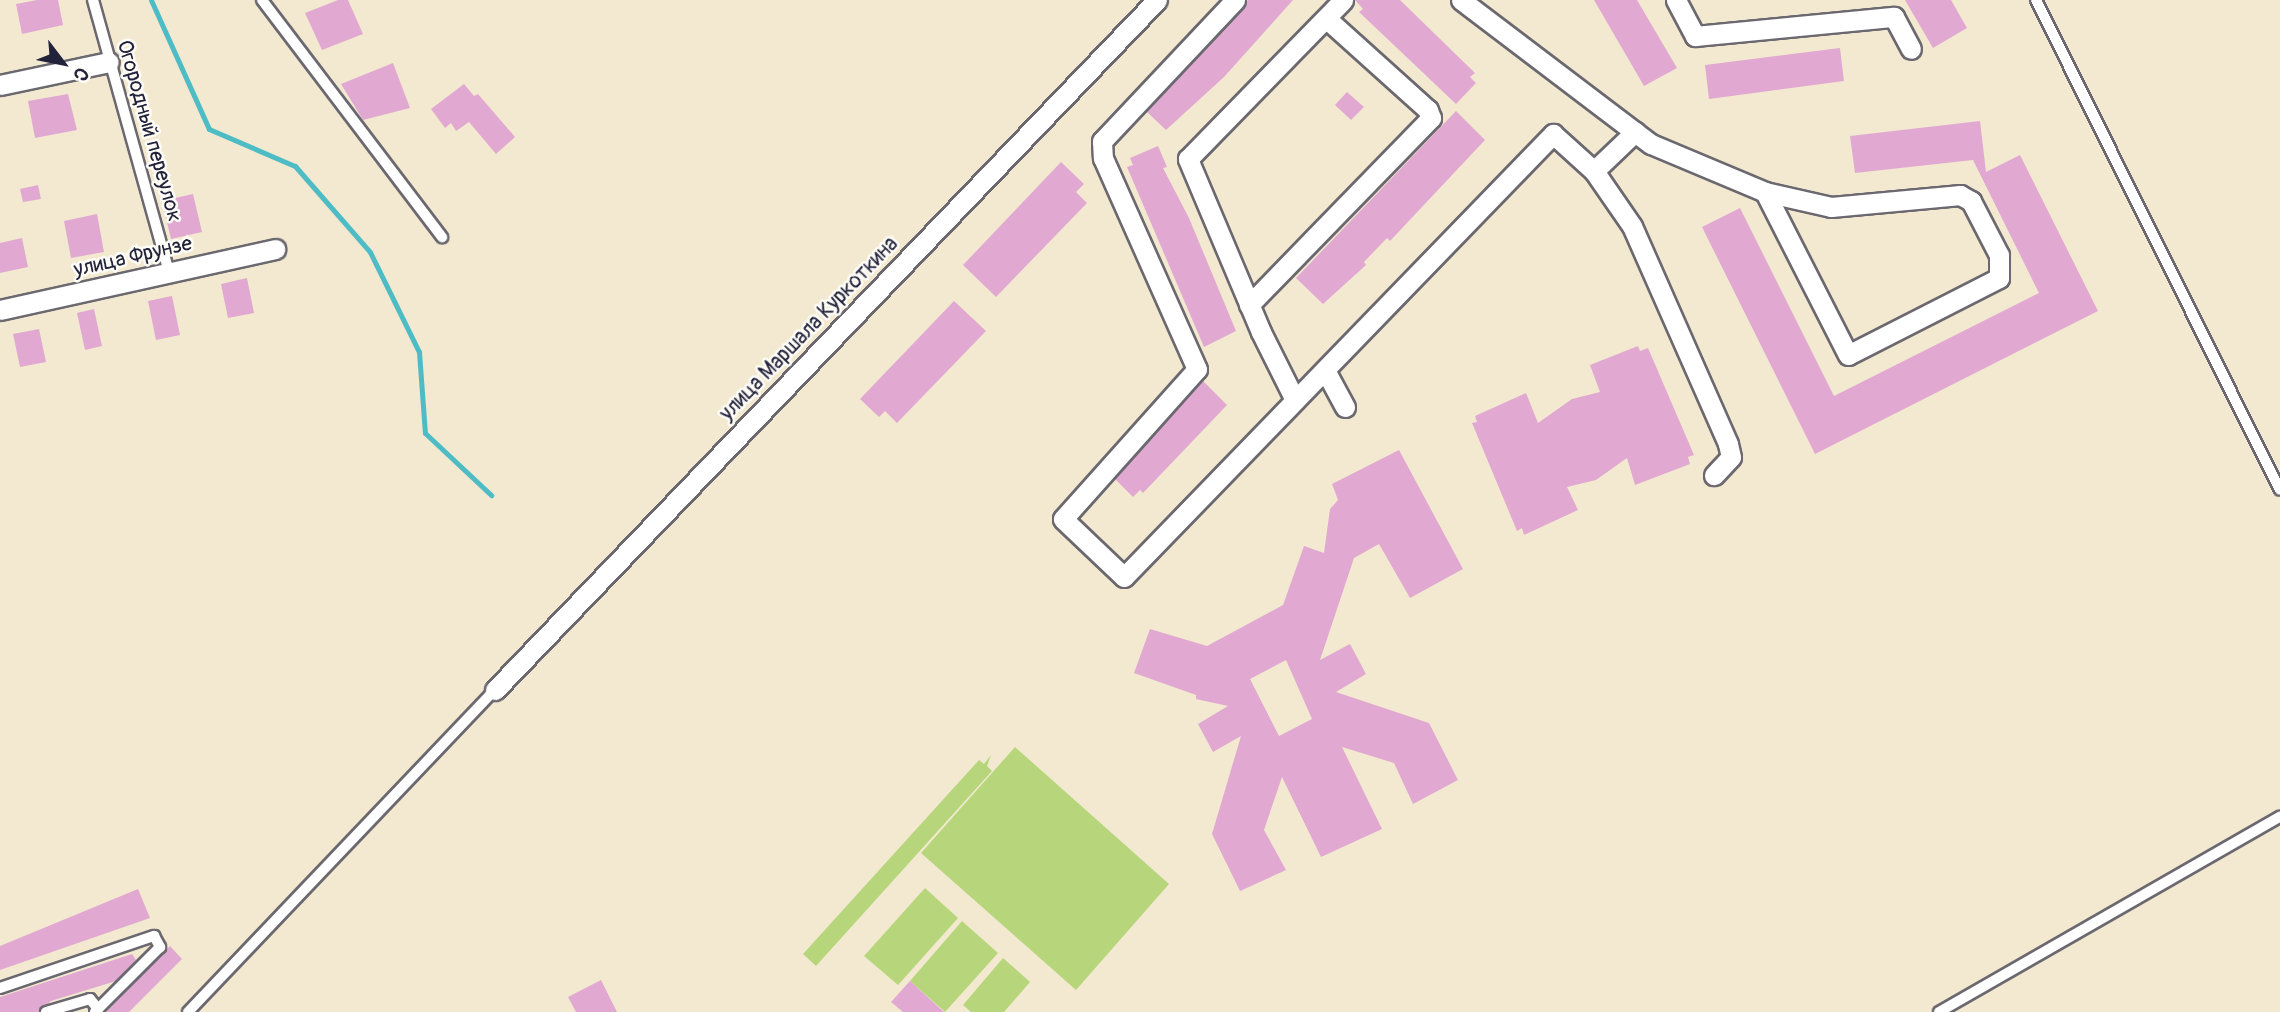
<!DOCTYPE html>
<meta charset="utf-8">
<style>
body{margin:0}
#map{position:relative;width:2280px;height:1012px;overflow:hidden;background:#f2e9d0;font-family:Pangolin,sans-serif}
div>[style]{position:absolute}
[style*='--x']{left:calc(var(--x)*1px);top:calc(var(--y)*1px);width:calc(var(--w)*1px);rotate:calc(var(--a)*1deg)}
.green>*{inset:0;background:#b7d67c}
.stream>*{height:5px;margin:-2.5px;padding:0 2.5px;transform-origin:2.5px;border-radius:2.5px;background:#4ebcc5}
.building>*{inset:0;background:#e1a9d1}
.roads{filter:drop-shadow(2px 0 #6b686f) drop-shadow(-2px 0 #6b686f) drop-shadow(0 2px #6b686f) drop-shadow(0 -2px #6b686f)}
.service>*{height:10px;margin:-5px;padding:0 5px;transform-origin:5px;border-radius:5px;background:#fff}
.minor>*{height:19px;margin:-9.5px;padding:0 9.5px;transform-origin:9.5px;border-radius:9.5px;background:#fff}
span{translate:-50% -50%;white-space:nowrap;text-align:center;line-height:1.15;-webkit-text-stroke:5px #fdfcf7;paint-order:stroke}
.street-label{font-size:21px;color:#22223b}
.north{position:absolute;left:28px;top:28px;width:70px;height:70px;-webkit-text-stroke:5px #fdfcf7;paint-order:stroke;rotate:122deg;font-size:19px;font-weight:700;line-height:28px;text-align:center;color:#22223b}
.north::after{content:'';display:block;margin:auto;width:24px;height:32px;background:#22223b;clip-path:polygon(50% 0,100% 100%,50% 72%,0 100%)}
</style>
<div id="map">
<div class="green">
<i style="clip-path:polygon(1015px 747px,1169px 884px,1076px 990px,921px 853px)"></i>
<i style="clip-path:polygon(991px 755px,987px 766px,992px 771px,816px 966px,803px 954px,979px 760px,984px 764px)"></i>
<i style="clip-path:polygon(925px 888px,958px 918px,898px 985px,864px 956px)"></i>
<i style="clip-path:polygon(962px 921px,998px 953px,945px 1012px,910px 981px)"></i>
<i style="clip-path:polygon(1003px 958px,1030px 982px,1004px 1012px,971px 1012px,963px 1005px)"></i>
</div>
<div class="stream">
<i style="--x:151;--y:0;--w:141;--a:65.8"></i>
<i style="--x:209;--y:129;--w:94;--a:23.3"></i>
<i style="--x:295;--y:166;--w:114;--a:48.9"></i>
<i style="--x:370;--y:252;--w:111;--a:63.9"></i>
<i style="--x:419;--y:352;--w:81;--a:85.8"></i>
<i style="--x:425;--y:433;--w:91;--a:43.2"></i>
</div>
<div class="building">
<i style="clip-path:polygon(37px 0,58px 0,63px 25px,22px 34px,16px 4px)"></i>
<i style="clip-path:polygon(338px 0,348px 0,363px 34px,322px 50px,305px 13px)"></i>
<i style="clip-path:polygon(1248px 0,1293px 0,1224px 77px,1166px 130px,1147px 112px)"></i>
<i style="clip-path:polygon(1355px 0,1400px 0,1475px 73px,1470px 77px,1476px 83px,1456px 104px,1359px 12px,1363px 9px)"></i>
<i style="clip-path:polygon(1594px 0,1637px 0,1677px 68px,1644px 86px)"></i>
<i style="clip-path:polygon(1905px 0,1951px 0,1967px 28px,1933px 48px)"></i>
<i style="clip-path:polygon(1840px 48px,1844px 81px,1709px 99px,1705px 65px)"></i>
<i style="clip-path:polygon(393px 63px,410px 108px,363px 120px,341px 84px)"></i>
<i style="clip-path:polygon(464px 84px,474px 96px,478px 94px,515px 137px,496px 154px,469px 122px,456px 131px,451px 123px,445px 128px,431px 109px)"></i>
<i style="clip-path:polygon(1347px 92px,1364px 107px,1351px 120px,1335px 105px)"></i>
<i style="clip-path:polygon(68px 94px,77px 130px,35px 138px,28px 101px)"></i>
<i style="clip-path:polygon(1456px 111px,1485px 140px,1390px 241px,1387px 238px,1364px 262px,1366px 265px,1323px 304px,1296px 278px)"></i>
<i style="clip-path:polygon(1980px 121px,1986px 172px,2020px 155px,2098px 311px,1815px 454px,1702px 227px,1740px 208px,1834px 396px,2039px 293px,1973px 160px,1855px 173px,1850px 136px)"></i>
<i style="clip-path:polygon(1158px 146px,1167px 167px,1163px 168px,1189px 218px,1236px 331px,1204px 347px,1127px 167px,1133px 165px,1130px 158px)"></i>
<i style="clip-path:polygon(1061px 162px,1084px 184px,1076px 192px,1087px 203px,996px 297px,963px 265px)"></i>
<i style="clip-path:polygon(38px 185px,41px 199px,23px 202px,20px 189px)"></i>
<i style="clip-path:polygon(193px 194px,202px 232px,171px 239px,162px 201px)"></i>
<i style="clip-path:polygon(97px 214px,104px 252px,71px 258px,64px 221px)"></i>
<i style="clip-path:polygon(22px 238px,28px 267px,0 273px,0 243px)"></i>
<i style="clip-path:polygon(247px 278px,254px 313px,228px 318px,221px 284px)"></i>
<i style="clip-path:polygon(172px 296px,180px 335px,156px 340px,148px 301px)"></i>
<i style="clip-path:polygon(954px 301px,986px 331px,897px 423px,885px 411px,879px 417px,860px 399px)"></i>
<i style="clip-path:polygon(94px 309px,102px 346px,85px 350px,77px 313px)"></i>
<i style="clip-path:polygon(39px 329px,46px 362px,20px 367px,13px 334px)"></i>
<i style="clip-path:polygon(1638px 346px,1640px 351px,1648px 348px,1694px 455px,1688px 457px,1690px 464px,1635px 485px,1627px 458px,1596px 480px,1567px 487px,1578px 510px,1524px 535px,1522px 528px,1517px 531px,1472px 423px,1477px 422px,1475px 416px,1526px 393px,1538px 423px,1572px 399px,1600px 392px,1590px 365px)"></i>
<i style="clip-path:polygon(1203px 381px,1227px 405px,1143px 493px,1140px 490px,1133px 497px,1115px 479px)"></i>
<i style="clip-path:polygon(evenodd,1399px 450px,1463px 569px,1410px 598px,1379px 544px,1354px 558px,1320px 660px,1350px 644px,1366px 674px,1336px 692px,1429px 723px,1458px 780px,1413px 804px,1394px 763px,1342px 747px,1382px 829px,1321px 857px,1282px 777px,1264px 830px,1286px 870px,1240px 891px,1212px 834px,1241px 736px,1213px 752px,1198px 724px,1228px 706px,1196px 699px,1196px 695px,1134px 673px,1150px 629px,1207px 646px,1283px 605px,1304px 546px,1324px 553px,1330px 509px,1338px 500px,1332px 484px,1399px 450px,1286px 660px,1312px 719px,1279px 736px,1250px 679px,1286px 660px)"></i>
<i style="clip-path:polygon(138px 889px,150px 918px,0 970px,0 946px)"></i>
<i style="clip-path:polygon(170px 946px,182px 959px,129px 1012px,106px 1012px)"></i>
<i style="clip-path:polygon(132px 954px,136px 960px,116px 981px,51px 1001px,39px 1012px,0 1012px,0 997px)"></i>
<i style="clip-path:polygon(601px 980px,617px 1012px,576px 1012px,568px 997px)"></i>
<i style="clip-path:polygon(910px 981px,944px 1012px,903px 1012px,891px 1002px)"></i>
</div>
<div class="roads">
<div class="service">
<i style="--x:93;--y:0;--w:282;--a:74.4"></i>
<i style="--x:262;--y:0;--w:298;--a:52.8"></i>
<i style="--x:2036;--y:0;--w:547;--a:63.53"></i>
<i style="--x:0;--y:988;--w:163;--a:-18.7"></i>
<i style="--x:154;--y:936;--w:13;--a:61"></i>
<i style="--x:160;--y:947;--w:92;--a:135"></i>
<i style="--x:46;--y:1012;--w:46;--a:-16.5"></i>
<i style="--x:90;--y:999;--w:13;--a:51"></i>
<i style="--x:188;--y:1012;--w:445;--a:-46.4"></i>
<i style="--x:1939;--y:1012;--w:393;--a:-29.8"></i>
</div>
<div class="minor">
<i style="--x:1235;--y:0;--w:194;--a:133.3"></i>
<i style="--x:1102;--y:141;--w:17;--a:87"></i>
<i style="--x:1103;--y:158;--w:231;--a:66"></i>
<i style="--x:1197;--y:369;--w:201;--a:131.8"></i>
<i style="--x:1063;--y:519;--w:84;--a:43.6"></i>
<i style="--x:1124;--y:577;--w:617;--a:-45.92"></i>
<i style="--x:1553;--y:134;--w:55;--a:42.1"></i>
<i style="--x:1594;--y:171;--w:57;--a:-43.6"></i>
<i style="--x:1461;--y:0;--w:238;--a:37.2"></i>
<i style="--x:1651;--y:144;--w:124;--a:22.8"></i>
<i style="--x:1765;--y:192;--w:68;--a:12.8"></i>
<i style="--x:1831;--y:207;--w:130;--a:-5.3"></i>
<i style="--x:1960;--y:195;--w:13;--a:29"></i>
<i style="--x:1971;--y:201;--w:61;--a:62.6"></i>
<i style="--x:1999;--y:255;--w:23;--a:90"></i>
<i style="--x:1999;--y:278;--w:169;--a:153"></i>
<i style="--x:1848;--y:355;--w:183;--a:-117"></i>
<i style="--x:1676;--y:0;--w:41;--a:62.2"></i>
<i style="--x:1695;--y:36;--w:200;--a:-5.5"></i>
<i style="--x:1894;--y:17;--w:36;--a:62"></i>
<i style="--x:0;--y:85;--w:111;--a:-11.9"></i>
<i style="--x:1594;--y:171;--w:67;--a:55.4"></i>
<i style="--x:1632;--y:226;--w:238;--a:66.2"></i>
<i style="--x:1728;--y:444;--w:13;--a:77"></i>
<i style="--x:1731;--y:457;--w:25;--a:133"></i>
<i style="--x:1249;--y:305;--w:261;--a:-45.8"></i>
<i style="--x:1431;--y:118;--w:9;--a:-111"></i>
<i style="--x:1428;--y:110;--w:137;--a:-138"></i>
<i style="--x:0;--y:310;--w:282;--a:-12.5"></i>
<i style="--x:1325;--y:370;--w:42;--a:61.6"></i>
<i style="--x:1295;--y:400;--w:76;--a:-116.6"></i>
<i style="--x:1261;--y:332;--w:188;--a:-112.9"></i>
<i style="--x:1188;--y:159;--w:222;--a:-45.7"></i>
<i style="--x:495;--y:690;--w:956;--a:-46.19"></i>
</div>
</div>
<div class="street-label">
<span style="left:149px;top:131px;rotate:74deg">Огородный переулок</span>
<span style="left:133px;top:257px;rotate:-13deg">улица Фрунзе</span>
<span style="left:809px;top:329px;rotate:-46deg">улица Маршала Куркоткина</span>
</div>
<div class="north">С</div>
</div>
